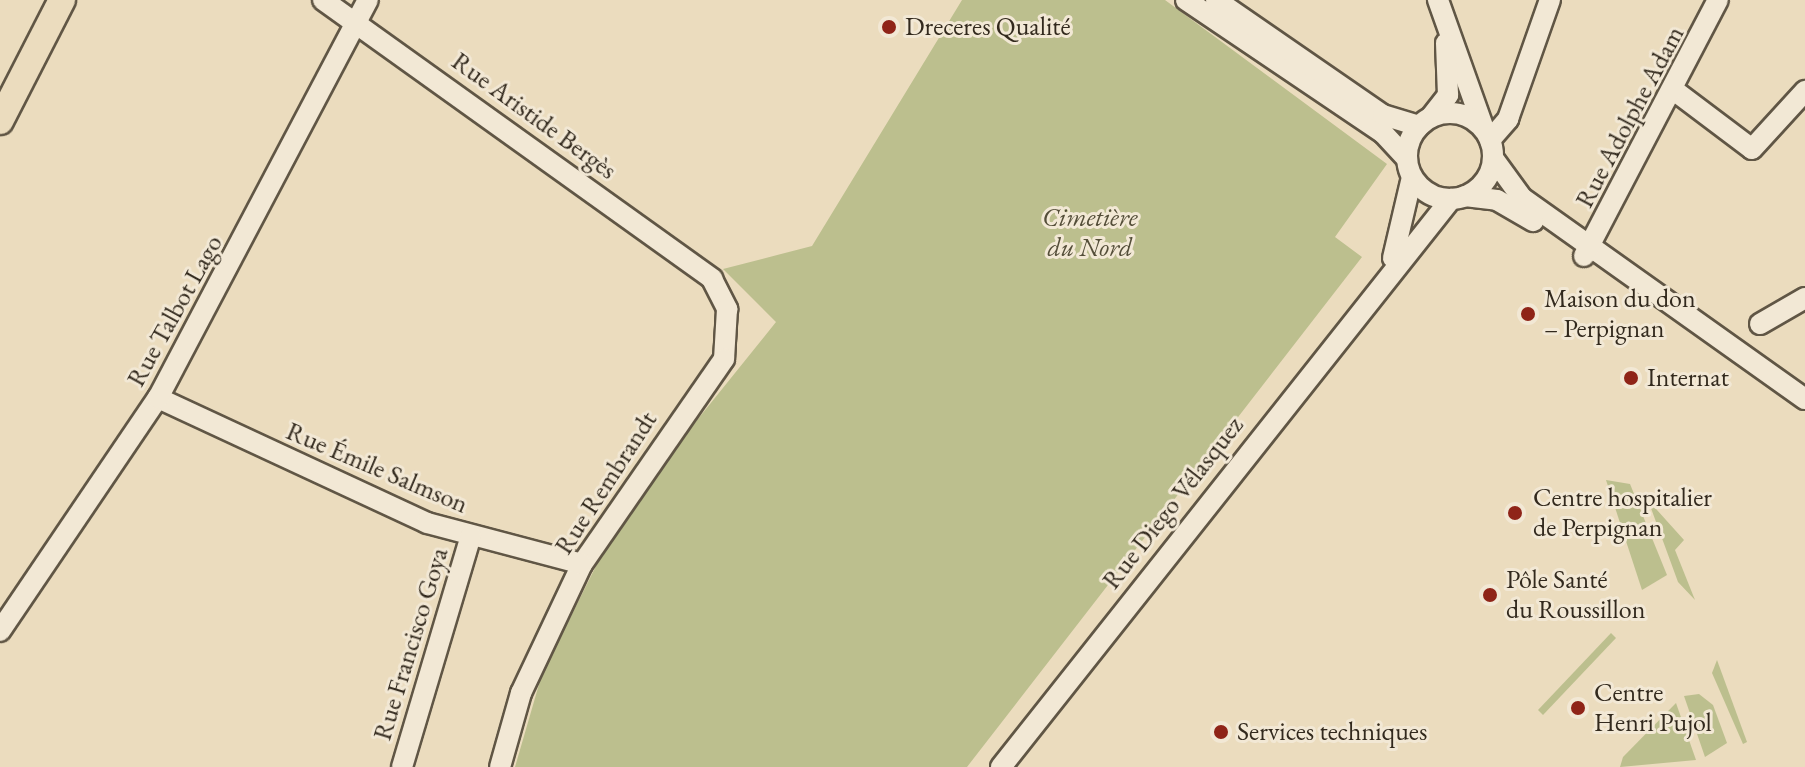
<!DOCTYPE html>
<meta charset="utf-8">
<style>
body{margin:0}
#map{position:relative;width:1805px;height:767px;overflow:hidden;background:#ebdcbe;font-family:"EB Garamond",serif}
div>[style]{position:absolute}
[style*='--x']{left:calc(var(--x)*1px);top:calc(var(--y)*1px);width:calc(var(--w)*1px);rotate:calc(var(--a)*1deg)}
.green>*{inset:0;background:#bcbf8e}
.roads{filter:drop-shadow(2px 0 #605645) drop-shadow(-2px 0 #605645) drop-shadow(0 2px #605645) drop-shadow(0 -2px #605645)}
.minor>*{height:20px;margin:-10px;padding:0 10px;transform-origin:10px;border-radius:10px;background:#f2e8d5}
.minor>.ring{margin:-10px;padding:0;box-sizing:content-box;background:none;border:20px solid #f2e8d5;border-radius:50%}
.major>*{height:26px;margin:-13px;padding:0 13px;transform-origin:13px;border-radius:13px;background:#ebdcbe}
.dots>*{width:22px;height:22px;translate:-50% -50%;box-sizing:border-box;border:4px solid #f2e8d5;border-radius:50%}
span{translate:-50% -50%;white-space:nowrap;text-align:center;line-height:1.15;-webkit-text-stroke:6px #f2e8d5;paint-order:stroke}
.poi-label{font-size:26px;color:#32291d}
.left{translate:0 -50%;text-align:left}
.street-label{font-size:26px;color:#32291d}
.park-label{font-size:26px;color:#544e39;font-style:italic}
</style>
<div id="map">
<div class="green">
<i style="clip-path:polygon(962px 0,1165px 0,1387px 164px,1335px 237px,1362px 257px,967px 767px,515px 767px,542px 674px,623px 512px,776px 322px,723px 269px,812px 246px)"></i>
<i style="clip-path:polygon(1606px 480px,1630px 484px,1667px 575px,1642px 590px)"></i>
<i style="clip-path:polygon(1648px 500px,1684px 540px,1675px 550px,1695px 600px,1678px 582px)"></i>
<i style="clip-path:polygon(1611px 633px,1616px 638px,1543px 715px,1538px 710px)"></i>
<i style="clip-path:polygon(1717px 660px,1747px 742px,1743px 744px,1712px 673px)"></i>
<i style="clip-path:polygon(1699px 694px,1713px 705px,1727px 743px,1705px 757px,1684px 696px)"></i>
<i style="clip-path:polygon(1676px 703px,1696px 760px,1620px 767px,1623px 757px)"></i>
</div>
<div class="roads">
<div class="minor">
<i style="--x:323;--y:0;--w:479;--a:35.6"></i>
<i style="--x:712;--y:279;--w:34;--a:63"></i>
<i style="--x:727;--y:309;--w:50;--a:93.4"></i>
<i style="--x:724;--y:359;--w:249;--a:124.7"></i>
<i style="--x:582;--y:564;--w:143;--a:115.3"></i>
<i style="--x:521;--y:693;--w:77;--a:105.8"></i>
<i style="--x:1186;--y:0;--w:238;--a:34"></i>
<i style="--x:1383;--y:133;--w:35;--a:47"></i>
<i style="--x:1216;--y:0;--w:203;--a:34.6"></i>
<i style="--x:1383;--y:115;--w:38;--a:17"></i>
<i style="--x:1438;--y:0;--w:137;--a:70.4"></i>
<i style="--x:1675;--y:91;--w:96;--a:37"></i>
<i style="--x:1752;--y:149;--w:79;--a:-47.6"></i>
<i class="ring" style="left:1407px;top:113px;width:66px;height:66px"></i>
<i style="--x:1431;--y:117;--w:28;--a:-52"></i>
<i style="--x:1448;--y:95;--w:52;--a:-92.2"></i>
<i style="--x:1490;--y:140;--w:28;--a:-49"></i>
<i style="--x:1508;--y:119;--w:126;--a:-70.6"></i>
<i style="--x:1493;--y:158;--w:49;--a:54.1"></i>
<i style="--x:1522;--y:198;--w:347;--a:35.4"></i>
<i style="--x:1465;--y:196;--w:32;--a:7"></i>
<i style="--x:1497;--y:200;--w:42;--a:30.3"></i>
<i style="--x:1584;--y:256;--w:289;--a:-62.4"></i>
<i style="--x:1393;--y:258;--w:83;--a:-76.8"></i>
<i style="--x:1760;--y:324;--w:52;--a:-30"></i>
<i style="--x:158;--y:398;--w:297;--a:24.9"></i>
<i style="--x:427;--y:523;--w:160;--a:14.8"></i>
<i style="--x:0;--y:631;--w:282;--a:-55.9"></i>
<i style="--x:158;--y:398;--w:450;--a:-62.2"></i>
<i style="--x:402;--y:767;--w:241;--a:-73.4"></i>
<i style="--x:1001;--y:767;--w:725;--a:-51.61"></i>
</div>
<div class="major">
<i style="--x:0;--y:121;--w:136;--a:-62.9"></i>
</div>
</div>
<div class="dots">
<i style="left:889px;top:27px;background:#8f2418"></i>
<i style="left:1528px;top:314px;background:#8f2418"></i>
<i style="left:1631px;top:378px;background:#8f2418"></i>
<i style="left:1515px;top:513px;background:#8f2418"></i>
<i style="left:1490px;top:595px;background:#8f2418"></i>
<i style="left:1578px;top:708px;background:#8f2418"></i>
<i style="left:1221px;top:732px;background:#8f2418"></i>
</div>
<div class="poi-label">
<span class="left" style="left:905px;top:27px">Dreceres Qualité</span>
<span class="left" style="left:1544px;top:314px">Maison du don<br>– Perpignan</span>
<span class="left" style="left:1647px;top:378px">Internat</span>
<span class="left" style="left:1533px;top:513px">Centre hospitalier<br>de Perpignan</span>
<span class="left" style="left:1506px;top:595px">Pôle Santé<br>du Roussillon</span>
<span class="left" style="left:1594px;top:708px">Centre<br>Henri Pujol</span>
<span class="left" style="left:1237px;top:732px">Services techniques</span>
</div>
<div class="street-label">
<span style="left:534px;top:116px;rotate:36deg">Rue Aristide Bergès</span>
<span style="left:1630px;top:117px;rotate:-62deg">Rue Adolphe Adam</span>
<span style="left:175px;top:311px;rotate:-61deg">Rue Talbot Lago</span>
<span style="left:377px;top:468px;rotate:23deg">Rue Émile Salmson</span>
<span style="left:606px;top:483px;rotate:-57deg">Rue Rembrandt</span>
<span style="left:1173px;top:503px;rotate:-52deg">Rue Diego Vélasquez</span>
<span style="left:411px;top:644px;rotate:-73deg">Rue Francisco Goya</span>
</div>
<div class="park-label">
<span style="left:1090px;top:233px">Cimetière<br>du Nord</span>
</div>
</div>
